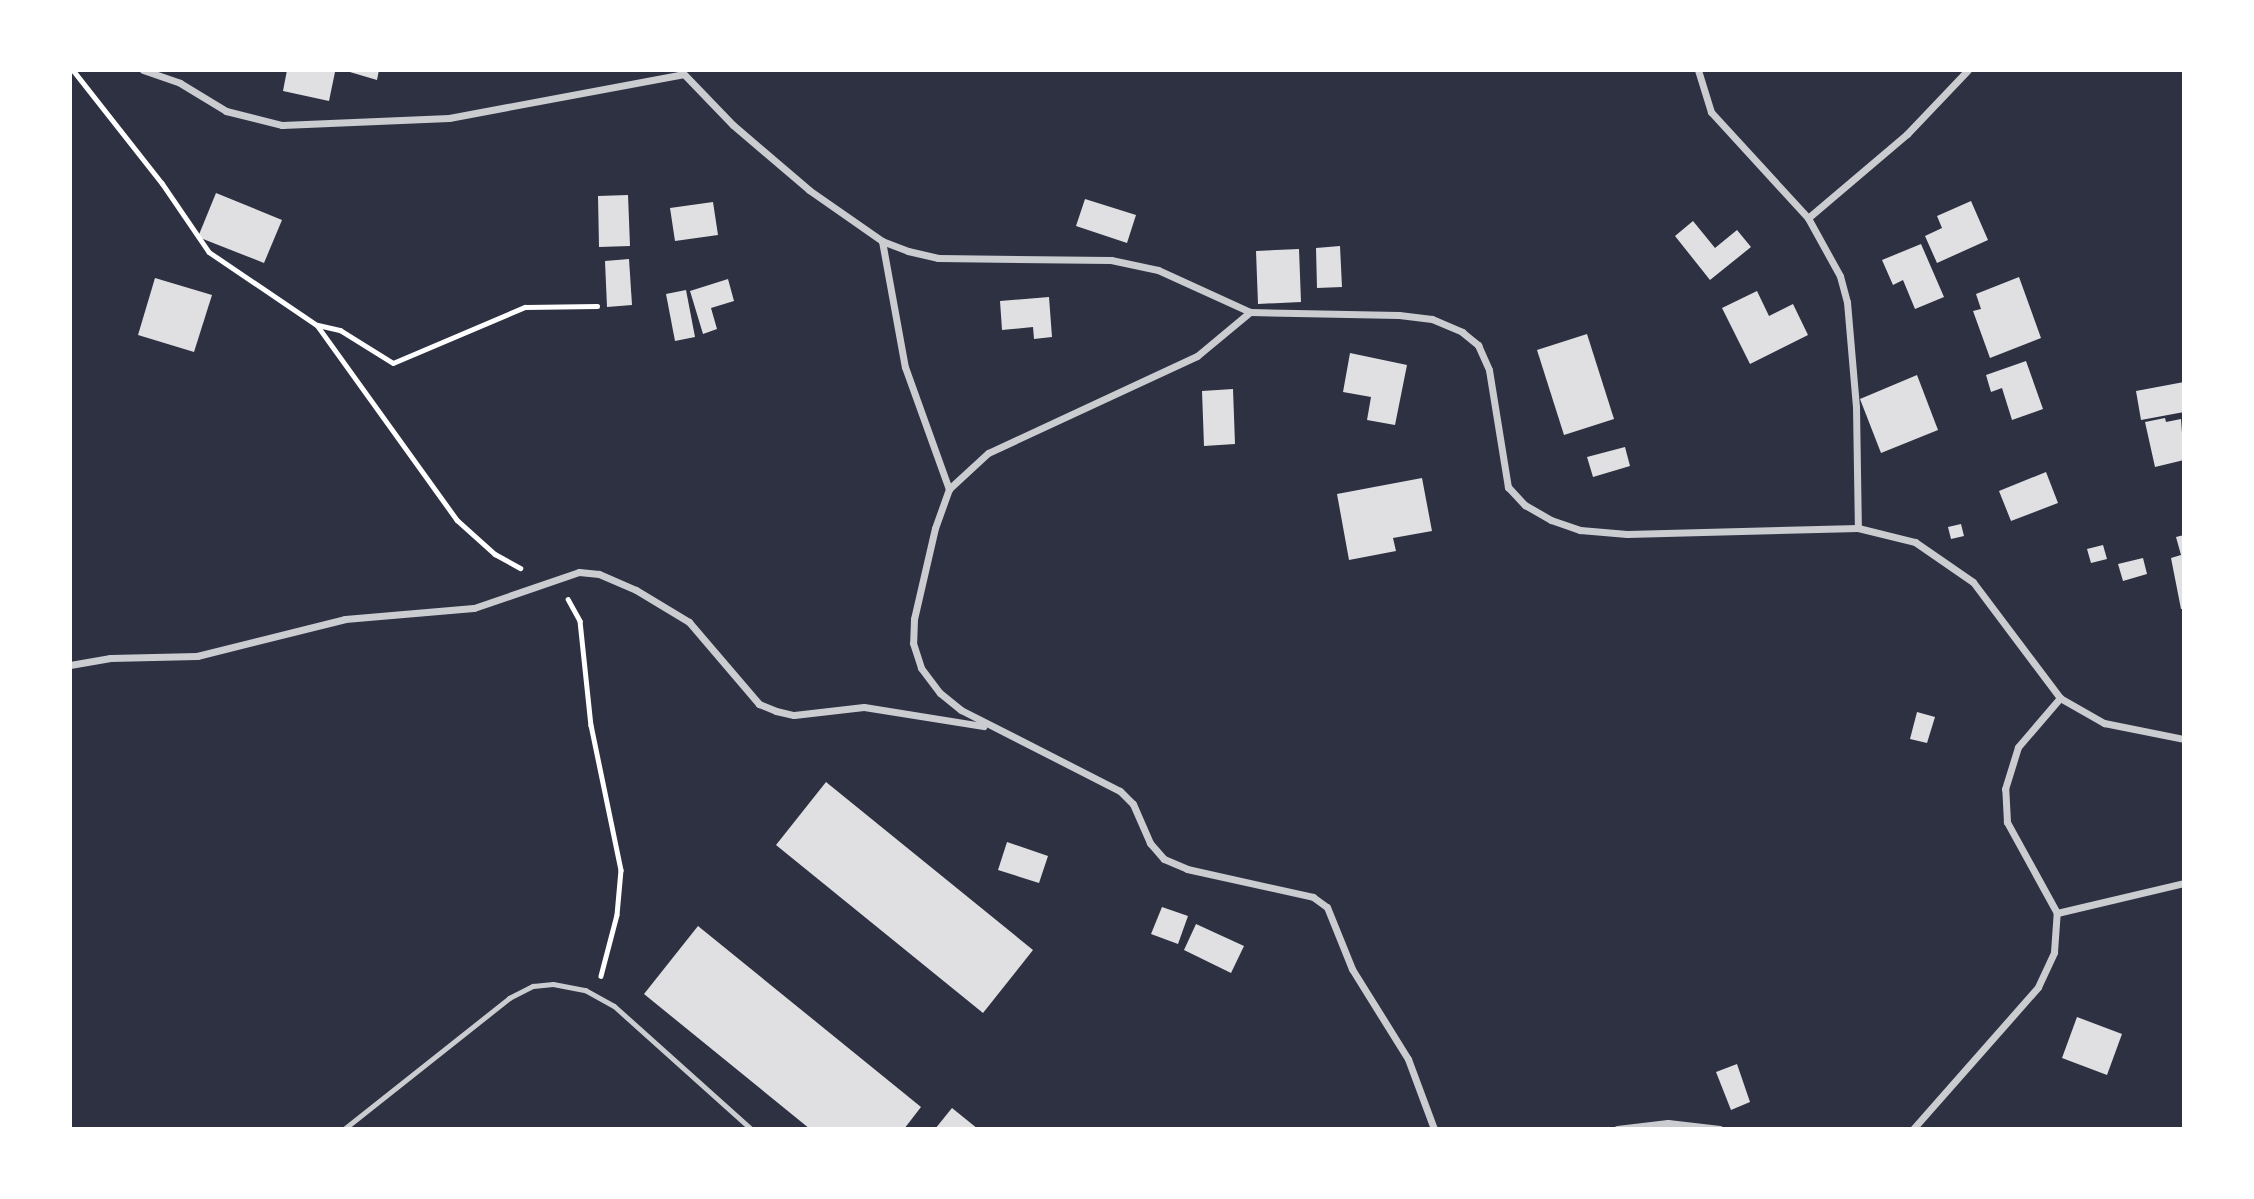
<!DOCTYPE html>
<style>
body{margin:0}
#map{position:relative;width:2254px;height:1199px;overflow:hidden;background:#2d3142;font-family:Mulish,sans-serif}
div>[style]{position:absolute}
[style*='--x']{left:calc(var(--x)*1px);top:calc(var(--y)*1px);width:calc(var(--w)*1px);rotate:calc(var(--a)*1deg)}
.building>*{inset:0;background:#e0e0e3}
.path>*{height:4.5px;margin:-2.25px;padding:0 2.25px;transform-origin:2.25px;border-radius:2.25px;background:#fff}
.service>*{height:5px;margin:-2.5px;padding:0 2.5px;transform-origin:2.5px;border-radius:2.5px;background:#caccd0}
.minor>*{height:7px;margin:-3.5px;padding:0 3.5px;transform-origin:3.5px;border-radius:3.5px;background:#caccd0}
span{translate:-50% -50%;white-space:nowrap;text-align:center;line-height:1.15;-webkit-text-stroke:6px #fff;paint-order:stroke}
.frame{position:absolute;inset:0;border:72px solid #fff;pointer-events:none}
</style>
<div id="map">
<div class="building">
<i style="clip-path:polygon(287px 70px,335px 72px,329px 101px,283px 91px)"></i>
<i style="clip-path:polygon(343px 70px,379px 70px,377px 80px)"></i>
<i style="clip-path:polygon(216px 193px,282px 220px,264px 263px,198px 237px)"></i>
<i style="clip-path:polygon(628px 195px,630px 246px,599px 247px,598px 196px)"></i>
<i style="clip-path:polygon(1085px 199px,1136px 215px,1127px 243px,1076px 226px)"></i>
<i style="clip-path:polygon(1971px 201px,1988px 240px,1937px 263px,1925px 236px,1942px 228px,1937px 216px)"></i>
<i style="clip-path:polygon(713px 202px,718px 235px,675px 241px,670px 208px)"></i>
<i style="clip-path:polygon(1693px 221px,1715px 248px,1737px 230px,1751px 247px,1710px 280px,1675px 236px)"></i>
<i style="clip-path:polygon(1921px 244px,1944px 297px,1915px 309px,1903px 280px,1893px 285px,1882px 260px)"></i>
<i style="clip-path:polygon(1340px 246px,1342px 287px,1317px 288px,1316px 248px)"></i>
<i style="clip-path:polygon(1299px 249px,1301px 302px,1258px 304px,1256px 251px)"></i>
<i style="clip-path:polygon(629px 259px,632px 305px,607px 307px,605px 261px)"></i>
<i style="clip-path:polygon(2019px 277px,2041px 338px,1990px 358px,1973px 311px,1981px 309px,1976px 294px)"></i>
<i style="clip-path:polygon(155px 278px,212px 295px,194px 352px,138px 335px)"></i>
<i style="clip-path:polygon(728px 279px,734px 301px,711px 308px,717px 329px,703px 334px,690px 291px)"></i>
<i style="clip-path:polygon(686px 290px,695px 337px,675px 341px,666px 294px)"></i>
<i style="clip-path:polygon(1757px 291px,1769px 316px,1793px 304px,1808px 335px,1750px 364px,1722px 308px)"></i>
<i style="clip-path:polygon(1049px 297px,1052px 337px,1034px 339px,1033px 327px,1002px 330px,1000px 301px)"></i>
<i style="clip-path:polygon(1587px 334px,1614px 419px,1564px 435px,1537px 350px)"></i>
<i style="clip-path:polygon(1350px 353px,1407px 365px,1395px 425px,1367px 420px,1371px 397px,1343px 392px)"></i>
<i style="clip-path:polygon(2026px 361px,2043px 409px,2012px 420px,2002px 388px,1991px 392px,1986px 375px)"></i>
<i style="clip-path:polygon(1917px 375px,1938px 430px,1881px 453px,1860px 399px)"></i>
<i style="clip-path:polygon(2184px 382px,2184px 412px,2141px 420px,2136px 391px)"></i>
<i style="clip-path:polygon(1233px 389px,1235px 444px,1204px 446px,1202px 391px)"></i>
<i style="clip-path:polygon(2165px 418px,2166px 422px,2181px 419px,2184px 460px,2155px 467px,2145px 422px)"></i>
<i style="clip-path:polygon(1625px 447px,1630px 466px,1593px 477px,1587px 457px)"></i>
<i style="clip-path:polygon(2046px 472px,2058px 503px,2011px 521px,1999px 491px)"></i>
<i style="clip-path:polygon(1422px 478px,1432px 531px,1393px 538px,1396px 551px,1349px 560px,1337px 494px)"></i>
<i style="clip-path:polygon(1961px 524px,1964px 536px,1951px 539px,1948px 527px)"></i>
<i style="clip-path:polygon(2184px 535px,2184px 609px,2181px 609px,2171px 558px,2181px 555px,2176px 537px)"></i>
<i style="clip-path:polygon(2103px 545px,2107px 559px,2091px 563px,2087px 549px)"></i>
<i style="clip-path:polygon(2143px 558px,2147px 574px,2123px 581px,2118px 564px)"></i>
<i style="clip-path:polygon(1917px 712px,1935px 717px,1927px 743px,1910px 739px)"></i>
<i style="clip-path:polygon(826px 782px,1033px 950px,983px 1013px,776px 845px)"></i>
<i style="clip-path:polygon(1007px 842px,1048px 856px,1039px 883px,998px 870px)"></i>
<i style="clip-path:polygon(1162px 907px,1188px 916px,1178px 944px,1151px 934px)"></i>
<i style="clip-path:polygon(1196px 924px,1244px 946px,1231px 973px,1184px 950px)"></i>
<i style="clip-path:polygon(698px 926px,921px 1107px,904px 1129px,810px 1129px,644px 994px)"></i>
<i style="clip-path:polygon(2077px 1017px,2122px 1034px,2107px 1075px,2062px 1058px)"></i>
<i style="clip-path:polygon(1737px 1064px,1750px 1102px,1731px 1110px,1716px 1072px)"></i>
<i style="clip-path:polygon(952px 1108px,978px 1129px,935px 1129px)"></i>
</div>
<div class="path">
<i style="--x:73;--y:70;--w:144;--a:51.8"></i>
<i style="--x:162;--y:183;--w:83;--a:55.7"></i>
<i style="--x:209;--y:252;--w:130;--a:34.1"></i>
<i style="--x:317;--y:325;--w:240;--a:54.3"></i>
<i style="--x:457;--y:520;--w:51;--a:41.8"></i>
<i style="--x:495;--y:554;--w:29;--a:29"></i>
<i style="--x:318;--y:325;--w:23;--a:13"></i>
<i style="--x:340;--y:330;--w:62;--a:31.9"></i>
<i style="--x:393;--y:363;--w:143;--a:-23"></i>
<i style="--x:525;--y:307;--w:72;--a:-0.8"></i>
<i style="--x:568;--y:599;--w:25;--a:61"></i>
<i style="--x:580;--y:621;--w:105;--a:84"></i>
<i style="--x:591;--y:725;--w:148;--a:78.3"></i>
<i style="--x:621;--y:870;--w:45;--a:95.1"></i>
<i style="--x:617;--y:915;--w:63;--a:104.7"></i>
</div>
<div class="service">
<i style="--x:344;--y:1129;--w:211;--a:-38.4"></i>
<i style="--x:509;--y:998;--w:27;--a:-27"></i>
<i style="--x:533;--y:986;--w:20;--a:-6"></i>
<i style="--x:553;--y:984;--w:33;--a:11"></i>
<i style="--x:585;--y:990;--w:33;--a:29"></i>
<i style="--x:614;--y:1006;--w:184;--a:41.9"></i>
</div>
<div class="minor">
<i style="--x:143;--y:70;--w:39;--a:19"></i>
<i style="--x:180;--y:83;--w:54;--a:31.3"></i>
<i style="--x:226;--y:111;--w:58;--a:14"></i>
<i style="--x:282;--y:125;--w:167;--a:-2.4"></i>
<i style="--x:449;--y:118;--w:238;--a:-10.6"></i>
<i style="--x:680;--y:70;--w:76;--a:46.1"></i>
<i style="--x:733;--y:125;--w:100;--a:40.5"></i>
<i style="--x:809;--y:190;--w:89;--a:34.9"></i>
<i style="--x:882;--y:241;--w:28;--a:21"></i>
<i style="--x:908;--y:251;--w:31;--a:13"></i>
<i style="--x:938;--y:258;--w:173;--a:0.7"></i>
<i style="--x:1111;--y:260;--w:48;--a:12"></i>
<i style="--x:1158;--y:270;--w:101;--a:24.5"></i>
<i style="--x:1250;--y:312;--w:149;--a:1.2"></i>
<i style="--x:1399;--y:315;--w:33;--a:7"></i>
<i style="--x:1432;--y:319;--w:33;--a:23"></i>
<i style="--x:1462;--y:332;--w:21;--a:39"></i>
<i style="--x:1478;--y:345;--w:27;--a:66"></i>
<i style="--x:1489;--y:370;--w:119;--a:80.8"></i>
<i style="--x:1508;--y:487;--w:25;--a:47"></i>
<i style="--x:1525;--y:505;--w:30;--a:30"></i>
<i style="--x:1551;--y:520;--w:31;--a:19"></i>
<i style="--x:1580;--y:530;--w:47;--a:4.9"></i>
<i style="--x:1627;--y:534;--w:231;--a:-1.5"></i>
<i style="--x:1858;--y:528;--w:59;--a:13.8"></i>
<i style="--x:1915;--y:542;--w:70;--a:34.6"></i>
<i style="--x:1973;--y:582;--w:145;--a:53.1"></i>
<i style="--x:2060;--y:698;--w:51;--a:29.6"></i>
<i style="--x:2104;--y:723;--w:82;--a:11.3"></i>
<i style="--x:1698;--y:70;--w:44;--a:72.8"></i>
<i style="--x:1711;--y:112;--w:144;--a:47.5"></i>
<i style="--x:1808;--y:218;--w:66;--a:61.1"></i>
<i style="--x:1840;--y:276;--w:27;--a:75"></i>
<i style="--x:1847;--y:302;--w:105;--a:85.1"></i>
<i style="--x:1856;--y:407;--w:121;--a:89.1"></i>
<i style="--x:1808;--y:218;--w:130;--a:-40.3"></i>
<i style="--x:1907;--y:134;--w:88;--a:-46.4"></i>
<i style="--x:882;--y:241;--w:128;--a:79.7"></i>
<i style="--x:905;--y:367;--w:130;--a:70.2"></i>
<i style="--x:1250;--y:312;--w:69;--a:140.3"></i>
<i style="--x:1197;--y:356;--w:230;--a:155.1"></i>
<i style="--x:988;--y:453;--w:53;--a:137.3"></i>
<i style="--x:949;--y:489;--w:41;--a:109.7"></i>
<i style="--x:935;--y:528;--w:93;--a:103"></i>
<i style="--x:914;--y:619;--w:24;--a:92"></i>
<i style="--x:913;--y:643;--w:26;--a:72"></i>
<i style="--x:921;--y:668;--w:31;--a:53"></i>
<i style="--x:940;--y:693;--w:27;--a:39"></i>
<i style="--x:961;--y:710;--w:178;--a:27"></i>
<i style="--x:1120;--y:791;--w:18;--a:45"></i>
<i style="--x:1133;--y:804;--w:43;--a:66.4"></i>
<i style="--x:1150;--y:843;--w:21;--a:49"></i>
<i style="--x:1164;--y:859;--w:25;--a:23"></i>
<i style="--x:1187;--y:869;--w:129;--a:12.5"></i>
<i style="--x:1313;--y:897;--w:17;--a:36"></i>
<i style="--x:1327;--y:907;--w:67;--a:68"></i>
<i style="--x:1352;--y:969;--w:106;--a:58.1"></i>
<i style="--x:1408;--y:1059;--w:75;--a:69.6"></i>
<i style="--x:70;--y:665;--w:41;--a:-9.9"></i>
<i style="--x:110;--y:658;--w:87;--a:-1.3"></i>
<i style="--x:197;--y:656;--w:153;--a:-14"></i>
<i style="--x:345;--y:619;--w:129;--a:-4.9"></i>
<i style="--x:474;--y:608;--w:111;--a:-18.9"></i>
<i style="--x:579;--y:572;--w:20;--a:6"></i>
<i style="--x:599;--y:574;--w:40;--a:23.4"></i>
<i style="--x:636;--y:590;--w:62;--a:31.1"></i>
<i style="--x:689;--y:622;--w:108;--a:49.5"></i>
<i style="--x:759;--y:704;--w:18;--a:22"></i>
<i style="--x:776;--y:711;--w:18;--a:13"></i>
<i style="--x:794;--y:715;--w:70;--a:-6.5"></i>
<i style="--x:864;--y:707;--w:121;--a:9.1"></i>
<i style="--x:2057;--y:913;--w:130;--a:-13.3"></i>
<i style="--x:1617;--y:1129;--w:51;--a:-6.7"></i>
<i style="--x:1668;--y:1123;--w:52;--a:6.6"></i>
<i style="--x:1913;--y:1129;--w:189;--a:-48.6"></i>
<i style="--x:2038;--y:987;--w:38;--a:-65"></i>
<i style="--x:2054;--y:952;--w:39;--a:-86"></i>
<i style="--x:2057;--y:913;--w:104;--a:-118.8"></i>
<i style="--x:2007;--y:822;--w:33;--a:-93"></i>
<i style="--x:2005;--y:789;--w:44;--a:-72.8"></i>
<i style="--x:2018;--y:747;--w:65;--a:-49.4"></i>
</div>
<div class="frame"></div>
</div>
